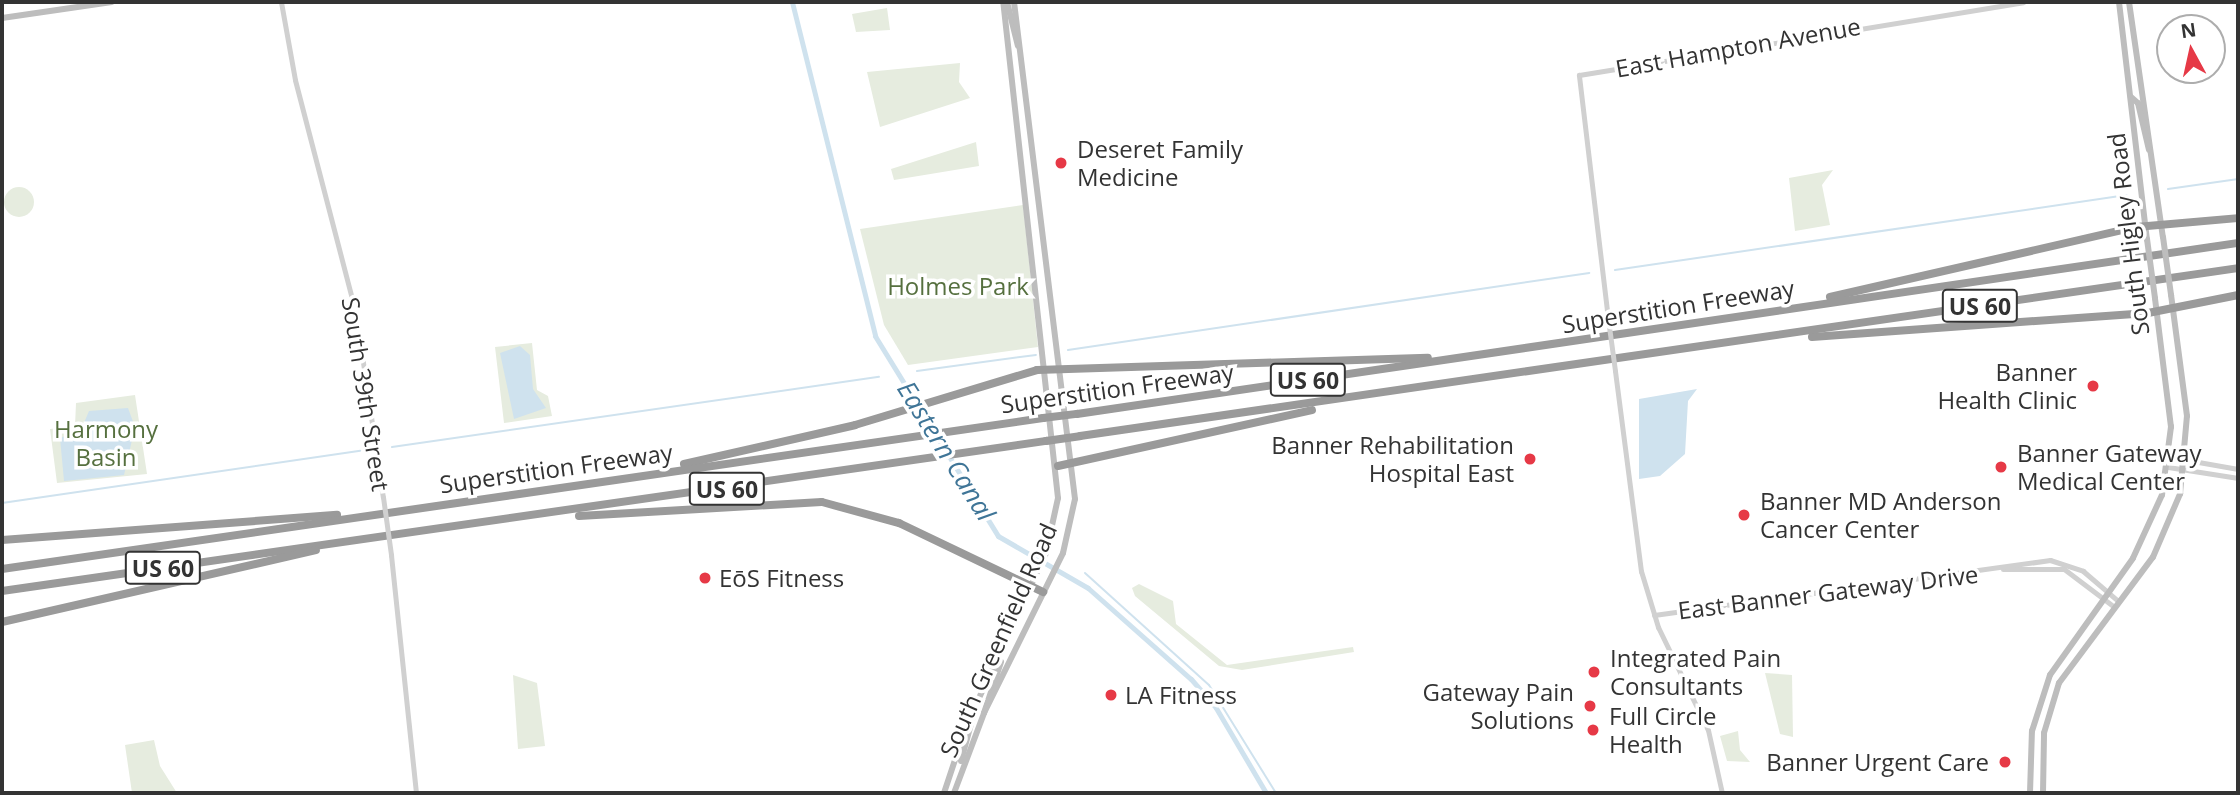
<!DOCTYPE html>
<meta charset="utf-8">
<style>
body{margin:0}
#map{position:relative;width:2240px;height:795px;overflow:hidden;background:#fff;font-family:"Open Sans",sans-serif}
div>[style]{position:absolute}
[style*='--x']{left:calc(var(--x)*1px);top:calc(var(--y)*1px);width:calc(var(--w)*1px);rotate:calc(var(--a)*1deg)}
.green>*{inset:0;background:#e6ecdf}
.round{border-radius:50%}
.water>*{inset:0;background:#cfe2ee}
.stream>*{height:2px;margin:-1px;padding:0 1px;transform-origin:1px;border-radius:1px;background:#cfe2ee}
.canal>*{height:5px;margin:-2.5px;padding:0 2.5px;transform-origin:2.5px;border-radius:2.5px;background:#cfe2ee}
.tertiary>*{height:5px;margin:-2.5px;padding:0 2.5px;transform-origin:2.5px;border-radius:2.5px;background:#d0d0d0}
.secondary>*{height:6px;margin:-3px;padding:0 3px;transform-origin:3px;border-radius:3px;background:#bdbdbd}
.motorway>*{height:8px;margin:-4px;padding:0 4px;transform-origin:4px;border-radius:4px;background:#9a9a9a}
.tertiary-bridge>*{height:5px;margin:-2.5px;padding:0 2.5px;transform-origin:2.5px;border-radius:2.5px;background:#d0d0d0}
.secondary-bridge>*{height:6px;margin:-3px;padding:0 3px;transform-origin:3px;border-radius:3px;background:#bdbdbd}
.motorway-bridge>*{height:8px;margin:-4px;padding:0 4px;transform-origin:4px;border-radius:4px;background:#9a9a9a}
.dots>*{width:19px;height:19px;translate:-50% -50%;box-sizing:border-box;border:4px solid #fff;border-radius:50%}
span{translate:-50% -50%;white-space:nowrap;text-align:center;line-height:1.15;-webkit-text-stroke:7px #fff;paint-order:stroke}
.shield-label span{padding:2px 5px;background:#fff;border:2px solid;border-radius:5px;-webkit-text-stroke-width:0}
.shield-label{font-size:23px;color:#333;font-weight:700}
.street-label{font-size:24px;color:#333}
.poi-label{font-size:24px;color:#333}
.left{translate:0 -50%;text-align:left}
.right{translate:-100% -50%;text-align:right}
.park-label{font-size:24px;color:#56703f}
.water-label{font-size:26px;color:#3f7597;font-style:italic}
.frame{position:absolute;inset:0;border:4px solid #333;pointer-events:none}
.north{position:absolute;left:2156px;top:14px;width:70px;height:70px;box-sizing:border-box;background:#fff;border:2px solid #adadad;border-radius:50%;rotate:352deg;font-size:19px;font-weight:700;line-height:28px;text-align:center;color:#333}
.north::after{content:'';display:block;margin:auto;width:24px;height:32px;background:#e63946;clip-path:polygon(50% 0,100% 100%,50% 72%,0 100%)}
</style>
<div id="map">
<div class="green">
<i style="clip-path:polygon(887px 8px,890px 30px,856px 32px,852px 14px)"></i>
<i style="clip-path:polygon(960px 63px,959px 82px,970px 98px,880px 127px,867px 72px)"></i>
<i style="clip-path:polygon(976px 142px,979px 166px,894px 180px,891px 169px)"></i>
<i style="clip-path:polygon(1833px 170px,1822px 185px,1830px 225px,1795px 231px,1789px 178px)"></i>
<i class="round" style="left:4px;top:187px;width:30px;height:30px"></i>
<i style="clip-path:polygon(1023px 205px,1038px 347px,908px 365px,884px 325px,860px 229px)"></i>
<i style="clip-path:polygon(532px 343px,537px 390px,548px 396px,552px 416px,504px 423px,495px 347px)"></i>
<i style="clip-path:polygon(135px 395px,147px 474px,57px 483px,50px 429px,75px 426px,76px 403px)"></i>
<i style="clip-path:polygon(1139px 584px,1173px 601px,1176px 624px,1227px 665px,1353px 647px,1354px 652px,1242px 670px,1219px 666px,1135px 596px,1132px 588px)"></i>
<i style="clip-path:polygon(1765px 673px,1792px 675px,1793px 737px,1780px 734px)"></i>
<i style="clip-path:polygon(513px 675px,537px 683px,545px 746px,518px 749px)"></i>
<i style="clip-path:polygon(1738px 731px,1740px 750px,1750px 762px,1727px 761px,1720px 736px)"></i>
<i style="clip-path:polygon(154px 740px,160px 766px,177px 793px,132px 793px,125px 745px)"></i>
</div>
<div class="water">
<i style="clip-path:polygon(520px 346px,530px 355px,533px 389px,546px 408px,514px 419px,500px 353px)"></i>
<i style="clip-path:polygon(1697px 389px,1688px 401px,1685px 454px,1660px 476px,1639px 479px,1639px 399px)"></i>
<i style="clip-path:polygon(128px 408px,135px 427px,124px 475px,64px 481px,60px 438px,81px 430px,89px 411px)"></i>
</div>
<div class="stream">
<i style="--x:2168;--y:189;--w:71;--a:-8.1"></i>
<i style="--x:1615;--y:270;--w:517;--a:-8.33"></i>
<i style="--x:1068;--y:350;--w:527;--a:-8.41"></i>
<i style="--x:917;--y:371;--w:120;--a:-7.7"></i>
<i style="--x:392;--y:447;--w:492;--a:-8.2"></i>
<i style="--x:2;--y:503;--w:362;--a:-8.3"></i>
<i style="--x:1085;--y:573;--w:167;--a:42.1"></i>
<i style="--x:1209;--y:685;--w:127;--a:58.2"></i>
</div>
<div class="canal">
<i style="--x:792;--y:2;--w:344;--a:76"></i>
<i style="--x:875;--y:336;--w:235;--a:58.4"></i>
<i style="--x:998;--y:536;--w:104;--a:30"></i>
<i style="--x:1088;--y:588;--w:137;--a:41.5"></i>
<i style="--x:1191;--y:679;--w:38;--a:49"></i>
<i style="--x:1216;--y:708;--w:99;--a:59.5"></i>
</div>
<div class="tertiary">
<i style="--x:281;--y:2;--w:79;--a:79.8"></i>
<i style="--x:295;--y:80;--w:243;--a:75.4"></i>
<i style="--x:356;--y:315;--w:184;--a:81.6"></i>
<i style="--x:1608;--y:319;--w:246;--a:-96.8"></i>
<i style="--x:1579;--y:75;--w:450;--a:-9.3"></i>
<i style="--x:1615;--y:371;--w:202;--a:82.6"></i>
<i style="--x:1641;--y:571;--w:59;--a:73.1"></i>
<i style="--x:1658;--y:627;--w:114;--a:64.1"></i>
<i style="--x:1708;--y:730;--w:65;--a:77.5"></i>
<i style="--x:2170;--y:457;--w:69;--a:10"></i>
<i style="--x:2168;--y:467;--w:71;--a:8.9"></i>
<i style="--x:391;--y:555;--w:239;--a:84"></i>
<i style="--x:2003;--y:569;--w:61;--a:0"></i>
<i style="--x:2064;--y:569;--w:61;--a:37.1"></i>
<i style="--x:1654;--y:615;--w:400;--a:-7.9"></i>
<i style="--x:2050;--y:560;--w:35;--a:18"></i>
<i style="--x:2083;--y:571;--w:46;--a:40.6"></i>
</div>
<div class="secondary">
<i style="--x:1007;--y:2;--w:45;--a:76"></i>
<i style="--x:2119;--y:2;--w:239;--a:83.3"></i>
<i style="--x:2129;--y:2;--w:237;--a:81.8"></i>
<i style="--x:2;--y:18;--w:111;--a:-8.3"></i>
<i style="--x:2131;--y:97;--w:9;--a:41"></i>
<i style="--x:2138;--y:103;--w:48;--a:76.8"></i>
<i style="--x:984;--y:713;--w:54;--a:-71.6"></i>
<i style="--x:961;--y:761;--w:54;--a:-74.9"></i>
<i style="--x:944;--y:793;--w:73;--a:-71.6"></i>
<i style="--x:967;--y:724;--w:188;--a:-65.2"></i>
<i style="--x:1046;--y:553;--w:56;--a:-77.7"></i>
<i style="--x:1058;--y:498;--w:499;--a:-96.3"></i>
<i style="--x:954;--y:793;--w:85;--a:-69.4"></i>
<i style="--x:984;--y:713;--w:178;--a:-63.7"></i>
<i style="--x:1063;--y:553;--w:55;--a:-77.5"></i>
<i style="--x:1075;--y:499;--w:501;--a:-97"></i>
<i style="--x:2030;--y:793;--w:62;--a:-88.2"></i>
<i style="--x:2032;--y:731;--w:59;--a:-72.2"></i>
<i style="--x:2050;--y:675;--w:143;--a:-54.6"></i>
<i style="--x:2133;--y:558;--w:69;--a:-65.3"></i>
<i style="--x:2162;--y:495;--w:69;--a:-82.5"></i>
<i style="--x:2171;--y:427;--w:130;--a:-97.1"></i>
<i style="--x:2043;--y:793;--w:60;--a:-89"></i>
<i style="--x:2044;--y:733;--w:52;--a:-73.3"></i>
<i style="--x:2059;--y:683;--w:157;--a:-53.3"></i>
<i style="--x:2153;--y:557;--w:69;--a:-66.8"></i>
<i style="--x:2180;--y:494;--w:78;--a:-84.9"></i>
<i style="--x:2187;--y:416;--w:122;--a:-97.5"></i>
</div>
<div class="motorway">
<i style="--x:1830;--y:297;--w:314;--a:-12.9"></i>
<i style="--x:2136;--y:227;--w:102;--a:-5"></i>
<i style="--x:1812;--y:337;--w:337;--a:-4.1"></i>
<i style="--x:2148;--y:313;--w:92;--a:-11.3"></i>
<i style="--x:1077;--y:414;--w:1174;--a:-8.38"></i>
<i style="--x:1080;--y:436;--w:1170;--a:-8.25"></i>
<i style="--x:684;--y:464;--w:175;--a:-12.8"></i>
<i style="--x:855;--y:425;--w:190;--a:-16.8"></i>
<i style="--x:1037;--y:370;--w:391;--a:-1.8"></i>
<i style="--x:1058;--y:466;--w:260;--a:-12.4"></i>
<i style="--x:579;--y:516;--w:243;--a:-3.3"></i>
<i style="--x:822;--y:502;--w:80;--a:15.3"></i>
<i style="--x:899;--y:523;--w:160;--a:25.6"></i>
<i style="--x:2;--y:540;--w:336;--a:-4.3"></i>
<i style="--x:2;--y:569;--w:1052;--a:-8.25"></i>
<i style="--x:2;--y:591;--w:1055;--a:-8.18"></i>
<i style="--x:2;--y:622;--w:322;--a:-12.9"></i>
</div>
<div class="tertiary-bridge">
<i style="--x:1608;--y:319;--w:52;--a:82.3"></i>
<i style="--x:383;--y:497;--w:59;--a:82.1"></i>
</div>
<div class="secondary-bridge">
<i style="--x:2163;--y:237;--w:59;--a:82.1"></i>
<i style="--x:2147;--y:239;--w:60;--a:82.3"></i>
</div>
<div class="motorway-bridge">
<i style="--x:1043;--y:418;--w:34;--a:-7"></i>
<i style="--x:1046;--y:441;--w:34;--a:-8"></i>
</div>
<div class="dots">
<i style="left:1061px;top:163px;background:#e63946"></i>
<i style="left:2093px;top:386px;background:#e63946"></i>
<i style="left:1530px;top:459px;background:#e63946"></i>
<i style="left:2001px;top:467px;background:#e63946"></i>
<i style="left:1744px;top:515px;background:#e63946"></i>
<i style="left:705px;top:578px;background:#e63946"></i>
<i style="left:1594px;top:672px;background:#e63946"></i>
<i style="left:1111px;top:695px;background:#e63946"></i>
<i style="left:1590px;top:706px;background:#e63946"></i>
<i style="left:1593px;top:730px;background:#e63946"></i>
<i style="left:2005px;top:762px;background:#e63946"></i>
</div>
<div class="shield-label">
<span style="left:1980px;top:306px">US 60</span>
<span style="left:1308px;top:380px">US 60</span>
<span style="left:727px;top:489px">US 60</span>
<span style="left:163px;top:568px">US 60</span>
</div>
<div class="street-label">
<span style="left:1738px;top:47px;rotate:-10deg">East Hampton Avenue</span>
<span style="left:2128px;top:234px;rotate:-97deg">South Higley Road</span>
<span style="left:1678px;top:306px;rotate:-9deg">Superstition Freeway</span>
<span style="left:1117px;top:388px;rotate:-8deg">Superstition Freeway</span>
<span style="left:366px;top:394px;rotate:81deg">South 39th Street</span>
<span style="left:556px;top:468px;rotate:-8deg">Superstition Freeway</span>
<span style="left:1828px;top:592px;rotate:-7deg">East Banner Gateway Drive</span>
<span style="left:998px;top:640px;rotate:-66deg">South Greenfield Road</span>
</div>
<div class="poi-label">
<span class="left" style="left:1077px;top:163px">Deseret Family<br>Medicine</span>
<span class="right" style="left:2077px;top:386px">Banner<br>Health Clinic</span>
<span class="right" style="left:1514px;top:459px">Banner Rehabilitation<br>Hospital East</span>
<span class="left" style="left:2017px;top:467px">Banner Gateway<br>Medical Center</span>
<span class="left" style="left:1760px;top:515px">Banner MD Anderson<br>Cancer Center</span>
<span class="left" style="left:719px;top:578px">EōS Fitness</span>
<span class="left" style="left:1610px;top:672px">Integrated Pain<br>Consultants</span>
<span class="right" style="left:1574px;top:706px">Gateway Pain<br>Solutions</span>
<span class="left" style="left:1125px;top:695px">LA Fitness</span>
<span class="left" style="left:1609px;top:730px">Full Circle<br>Health</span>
<span class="right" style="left:1989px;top:762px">Banner Urgent Care</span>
</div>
<div class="park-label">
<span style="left:958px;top:286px">Holmes Park</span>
<span style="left:106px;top:443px">Harmony<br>Basin</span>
</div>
<div class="water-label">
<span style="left:946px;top:451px;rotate:58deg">Eastern Canal</span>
</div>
<div class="frame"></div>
<div class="north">N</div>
</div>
